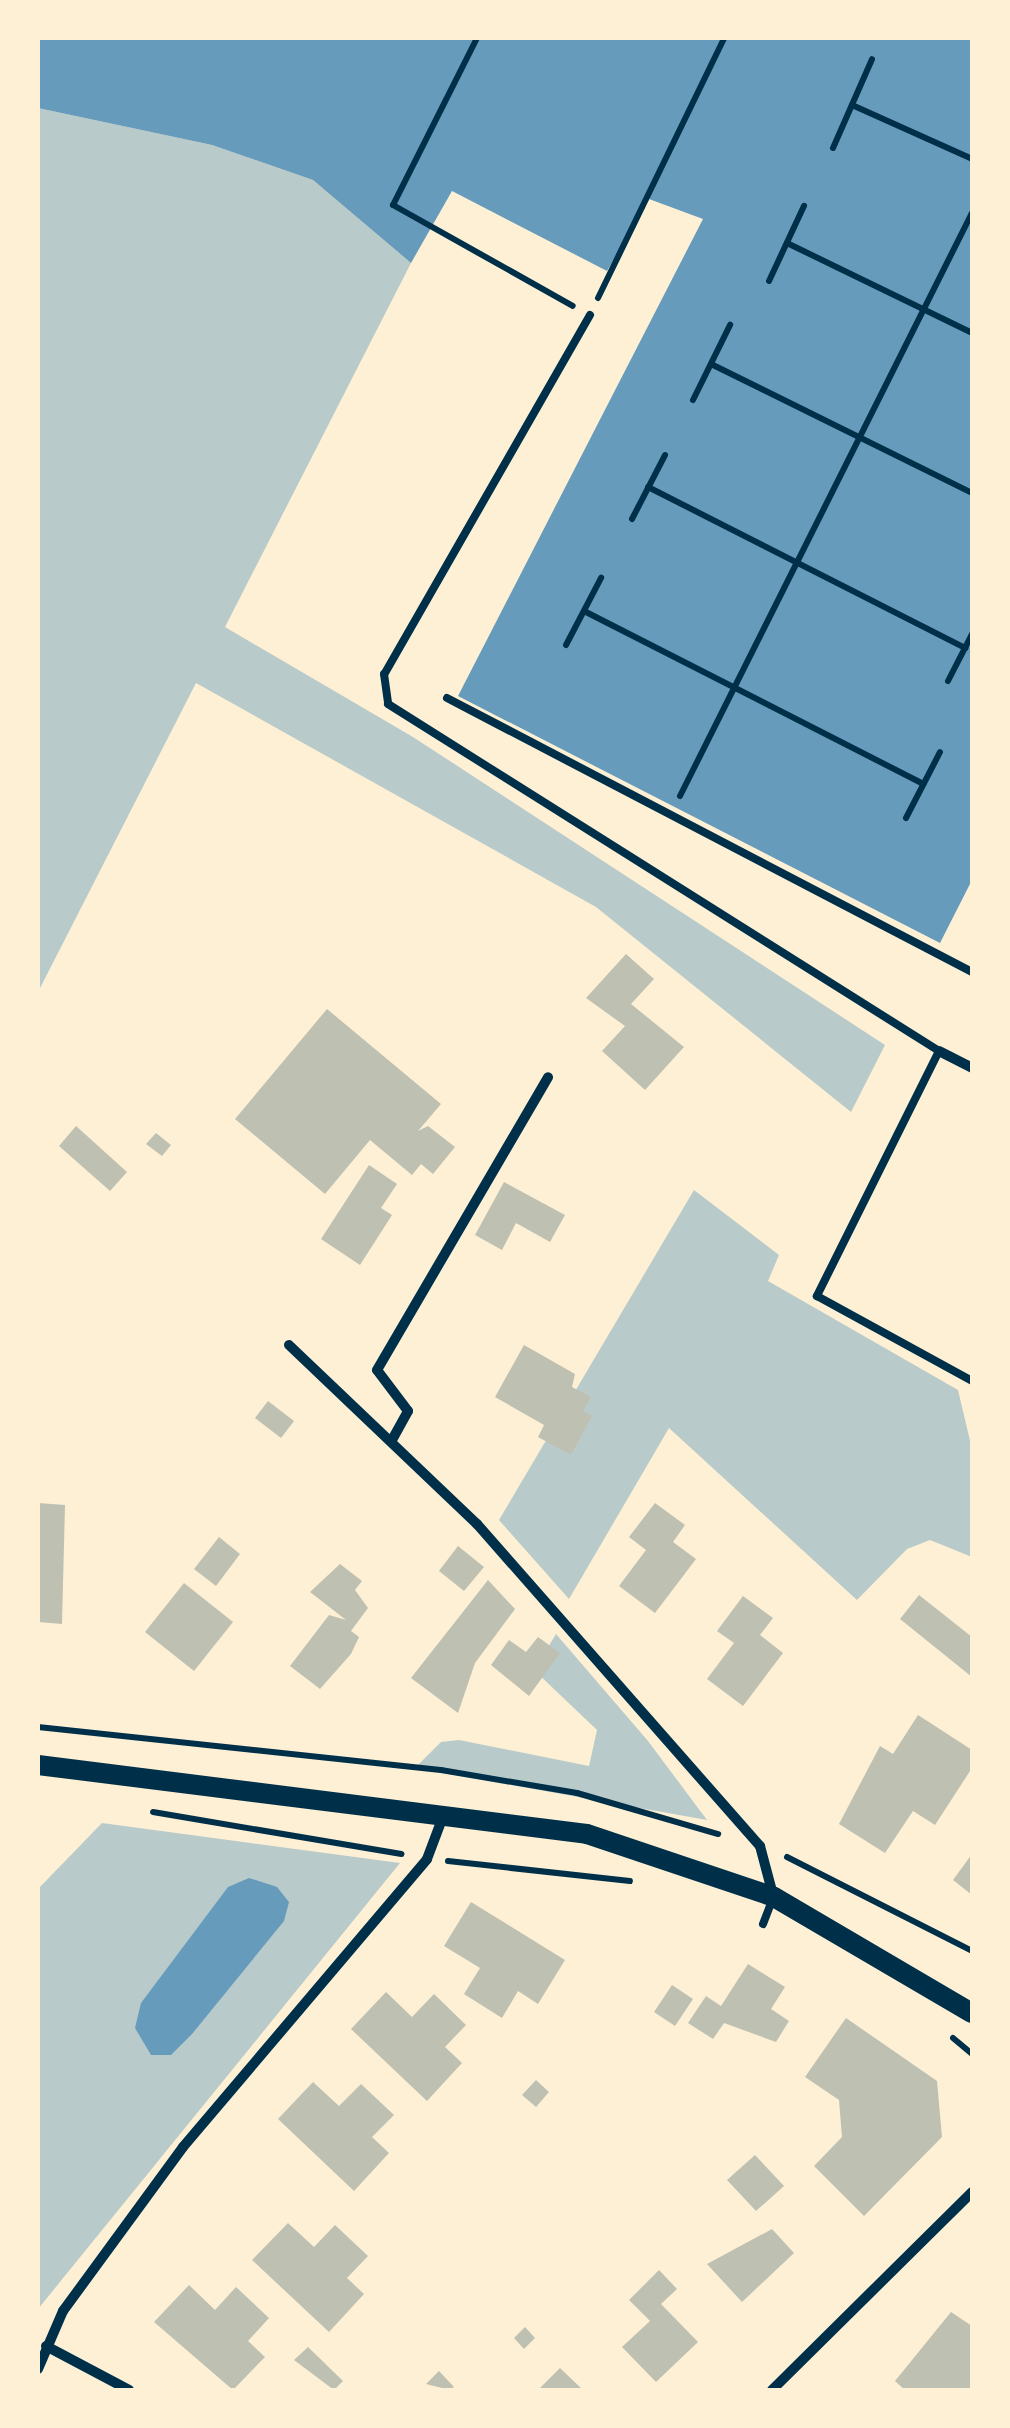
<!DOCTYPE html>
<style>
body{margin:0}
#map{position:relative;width:1010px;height:2428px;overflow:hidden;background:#fdf0d5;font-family:Barlow,sans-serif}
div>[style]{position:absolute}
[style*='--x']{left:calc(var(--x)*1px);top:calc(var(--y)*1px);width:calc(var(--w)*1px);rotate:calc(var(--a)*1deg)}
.green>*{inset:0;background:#b9caca}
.water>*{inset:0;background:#669bbc}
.building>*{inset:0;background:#bec0b2}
.path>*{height:6px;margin:-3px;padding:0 3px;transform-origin:3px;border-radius:3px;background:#003049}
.service>*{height:8px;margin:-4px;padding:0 4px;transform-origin:4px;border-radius:4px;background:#003049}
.minor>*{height:10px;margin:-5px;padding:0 5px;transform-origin:5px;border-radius:5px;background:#003049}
.secondary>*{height:20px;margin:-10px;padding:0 10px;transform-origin:10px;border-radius:10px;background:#003049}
span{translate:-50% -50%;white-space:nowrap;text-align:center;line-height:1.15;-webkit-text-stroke:8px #fdf0d5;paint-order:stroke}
.frame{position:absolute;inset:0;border:40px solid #fdf0d5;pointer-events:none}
</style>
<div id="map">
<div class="green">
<i style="clip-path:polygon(38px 108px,212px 145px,313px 180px,411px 263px,225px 627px,413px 737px,885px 1045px,851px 1112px,596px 907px,196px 683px,38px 992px)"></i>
<i style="clip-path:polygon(694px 1190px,779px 1255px,768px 1281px,958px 1390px,972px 1449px,972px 1557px,930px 1540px,907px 1549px,857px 1600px,669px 1428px,569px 1599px,499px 1520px)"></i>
<i style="clip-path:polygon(556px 1634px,648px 1741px,707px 1820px,415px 1768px,441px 1742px,459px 1740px,589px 1766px,597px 1730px,534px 1670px)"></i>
<i style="clip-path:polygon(102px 1823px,400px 1863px,38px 2309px,38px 1889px)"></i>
</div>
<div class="water">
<i style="clip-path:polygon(38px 38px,972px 38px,972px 880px,940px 943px,458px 696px,703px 219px,649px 199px,607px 271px,452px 191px,411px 263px,313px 180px,212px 145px,38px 108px)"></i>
<i style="clip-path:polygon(249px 1878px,277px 1887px,289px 1902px,284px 1921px,192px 2034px,171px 2055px,151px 2055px,135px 2028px,141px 2003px,228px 1887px)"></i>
</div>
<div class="building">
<i style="clip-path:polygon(626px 954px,654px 979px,631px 1004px,684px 1047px,645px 1090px,602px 1051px,625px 1026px,586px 998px)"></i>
<i style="clip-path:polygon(327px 1009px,441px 1104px,418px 1131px,428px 1126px,455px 1147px,433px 1174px,421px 1164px,412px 1175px,370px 1140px,325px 1194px,235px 1119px)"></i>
<i style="clip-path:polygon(76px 1126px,127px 1172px,110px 1191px,59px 1146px)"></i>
<i style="clip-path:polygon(156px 1133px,171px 1145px,162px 1156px,146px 1144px)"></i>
<i style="clip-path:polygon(369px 1165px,397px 1184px,381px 1208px,392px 1215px,360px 1265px,321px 1239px)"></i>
<i style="clip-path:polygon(504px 1182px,565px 1215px,550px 1242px,516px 1223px,502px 1250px,475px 1235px)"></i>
<i style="clip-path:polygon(524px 1345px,575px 1374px,572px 1387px,591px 1397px,583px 1411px,592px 1416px,571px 1455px,538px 1437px,544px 1425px,495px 1397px)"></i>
<i style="clip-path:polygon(268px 1401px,294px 1421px,281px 1438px,255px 1418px)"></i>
<i style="clip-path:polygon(38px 1503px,65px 1505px,62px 1624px,38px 1622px)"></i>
<i style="clip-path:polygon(655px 1503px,685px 1525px,673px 1542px,696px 1559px,655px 1613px,619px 1586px,646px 1550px,629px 1537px)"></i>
<i style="clip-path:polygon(219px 1537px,240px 1554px,216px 1586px,194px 1569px)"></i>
<i style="clip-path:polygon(458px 1546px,484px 1567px,464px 1591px,439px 1571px)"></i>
<i style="clip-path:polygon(340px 1564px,362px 1581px,355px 1590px,368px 1608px,351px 1631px,359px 1637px,351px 1654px,320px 1689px,290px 1666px,329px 1615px,346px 1620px,310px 1592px)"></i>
<i style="clip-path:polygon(488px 1580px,515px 1609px,475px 1663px,458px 1713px,411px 1678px)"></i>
<i style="clip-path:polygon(184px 1583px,233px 1622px,194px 1671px,145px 1632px)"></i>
<i style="clip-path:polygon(919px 1595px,972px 1637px,972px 1677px,900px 1619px)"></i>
<i style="clip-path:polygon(743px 1596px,773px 1618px,760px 1635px,783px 1653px,743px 1706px,707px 1679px,734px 1643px,717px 1631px)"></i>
<i style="clip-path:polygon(538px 1637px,560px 1653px,529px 1696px,491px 1665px,509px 1640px,526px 1652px)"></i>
<i style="clip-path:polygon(918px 1715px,972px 1750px,972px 1768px,935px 1825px,913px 1811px,885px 1853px,839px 1824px,880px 1746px,893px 1754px)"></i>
<i style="clip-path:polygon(972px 1854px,972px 1895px,953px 1880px)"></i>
<i style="clip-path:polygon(471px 1902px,565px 1960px,538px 2004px,518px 1991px,502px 2018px,464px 1994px,480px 1968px,444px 1946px)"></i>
<i style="clip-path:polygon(748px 1964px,785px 1987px,771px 2009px,789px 2021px,776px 2042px,724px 2023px,713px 2039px,688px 2023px,706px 1996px,721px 2006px)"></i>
<i style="clip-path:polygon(672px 1985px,693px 1999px,675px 2026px,654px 2012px)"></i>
<i style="clip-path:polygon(386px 1992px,412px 2017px,434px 1994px,466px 2025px,445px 2047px,462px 2063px,427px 2101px,351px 2029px)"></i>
<i style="clip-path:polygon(846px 2018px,937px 2081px,942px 2137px,864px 2216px,814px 2166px,842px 2137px,839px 2100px,805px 2077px)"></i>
<i style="clip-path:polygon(536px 2080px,549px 2092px,536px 2107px,522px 2095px)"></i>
<i style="clip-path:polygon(313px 2082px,339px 2106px,361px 2084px,394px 2115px,372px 2137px,389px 2153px,354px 2191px,278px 2119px)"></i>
<i style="clip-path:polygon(755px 2155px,784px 2186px,756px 2211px,727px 2180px)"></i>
<i style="clip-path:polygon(288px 2223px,314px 2247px,335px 2225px,368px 2256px,347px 2278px,364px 2294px,329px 2332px,252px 2260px)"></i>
<i style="clip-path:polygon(772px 2229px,794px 2253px,742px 2302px,707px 2264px)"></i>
<i style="clip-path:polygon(659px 2270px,677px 2289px,661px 2304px,698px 2342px,656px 2382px,622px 2347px,650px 2321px,629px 2300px)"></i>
<i style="clip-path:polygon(189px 2285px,215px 2310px,236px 2287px,269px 2318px,248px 2341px,265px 2357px,233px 2390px,154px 2322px)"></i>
<i style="clip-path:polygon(951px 2312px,972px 2326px,972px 2390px,905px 2390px,895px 2381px)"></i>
<i style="clip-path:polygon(525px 2327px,535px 2338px,524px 2349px,514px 2338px)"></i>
<i style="clip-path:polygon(308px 2347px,343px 2381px,334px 2390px,294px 2360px)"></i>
<i style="clip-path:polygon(560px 2368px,583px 2390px,538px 2390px)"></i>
<i style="clip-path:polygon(439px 2371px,454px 2387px,450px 2390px,426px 2384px)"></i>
</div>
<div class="path">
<i style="--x:477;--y:38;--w:187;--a:116.7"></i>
<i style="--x:393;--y:205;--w:206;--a:29.3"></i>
<i style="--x:852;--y:105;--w:132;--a:24.2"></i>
<i style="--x:833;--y:148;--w:97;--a:-66.3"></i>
<i style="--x:787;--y:243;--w:206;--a:25.9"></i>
<i style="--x:769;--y:281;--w:83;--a:-65"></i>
<i style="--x:598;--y:298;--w:289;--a:-64.1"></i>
<i style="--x:711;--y:364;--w:291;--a:26.3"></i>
<i style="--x:693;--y:400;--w:84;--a:-63.7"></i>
<i style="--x:648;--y:487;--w:356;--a:26.9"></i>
<i style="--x:632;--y:519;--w:72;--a:-62.7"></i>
<i style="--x:584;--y:611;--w:381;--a:27"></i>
<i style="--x:566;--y:645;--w:76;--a:-62.4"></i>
<i style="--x:948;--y:681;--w:53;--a:-62.9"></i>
<i style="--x:680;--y:796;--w:652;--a:-63.4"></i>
<i style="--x:906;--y:818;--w:74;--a:-62.7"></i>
<i style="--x:38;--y:1727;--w:405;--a:6.1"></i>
<i style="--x:441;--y:1770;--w:138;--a:9.6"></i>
<i style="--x:577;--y:1793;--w:147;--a:16.2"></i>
<i style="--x:153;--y:1812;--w:252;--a:9.6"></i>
<i style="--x:787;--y:1857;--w:208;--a:26.9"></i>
<i style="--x:448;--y:1861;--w:183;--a:6.3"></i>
<i style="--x:953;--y:2038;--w:25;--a:40"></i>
</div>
<div class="service">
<i style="--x:590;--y:315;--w:414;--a:119.8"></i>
<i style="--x:384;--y:674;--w:30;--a:82"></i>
<i style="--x:388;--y:704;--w:651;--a:32.2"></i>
<i style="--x:939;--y:1051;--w:274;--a:116.5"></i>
<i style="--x:817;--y:1296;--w:177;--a:28.7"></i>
<i style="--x:447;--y:698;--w:592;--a:27.56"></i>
<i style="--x:763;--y:1924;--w:25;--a:-69"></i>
</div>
<div class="minor">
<i style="--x:939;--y:1051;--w:37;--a:27"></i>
<i style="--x:289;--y:1345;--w:260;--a:43.6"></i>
<i style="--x:477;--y:1524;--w:429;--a:48.7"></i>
<i style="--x:760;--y:1846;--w:51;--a:75.1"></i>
<i style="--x:392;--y:1440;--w:33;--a:-61"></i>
<i style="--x:408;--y:1411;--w:51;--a:-127.1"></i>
<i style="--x:377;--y:1370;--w:339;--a:-59.7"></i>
<i style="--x:46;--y:2346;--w:94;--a:27.9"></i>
<i style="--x:38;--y:2369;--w:63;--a:-66.7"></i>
<i style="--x:63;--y:2311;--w:203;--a:-53.8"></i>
<i style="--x:183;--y:2147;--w:377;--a:-49.7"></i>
<i style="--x:427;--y:1859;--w:48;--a:-69.3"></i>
<i style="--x:772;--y:2390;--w:281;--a:-44.7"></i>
</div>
<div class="secondary">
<i style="--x:38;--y:1765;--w:553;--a:7.16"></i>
<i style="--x:587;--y:1834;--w:197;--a:18.6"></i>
<i style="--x:774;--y:1897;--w:229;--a:30.4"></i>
</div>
<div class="frame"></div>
</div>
